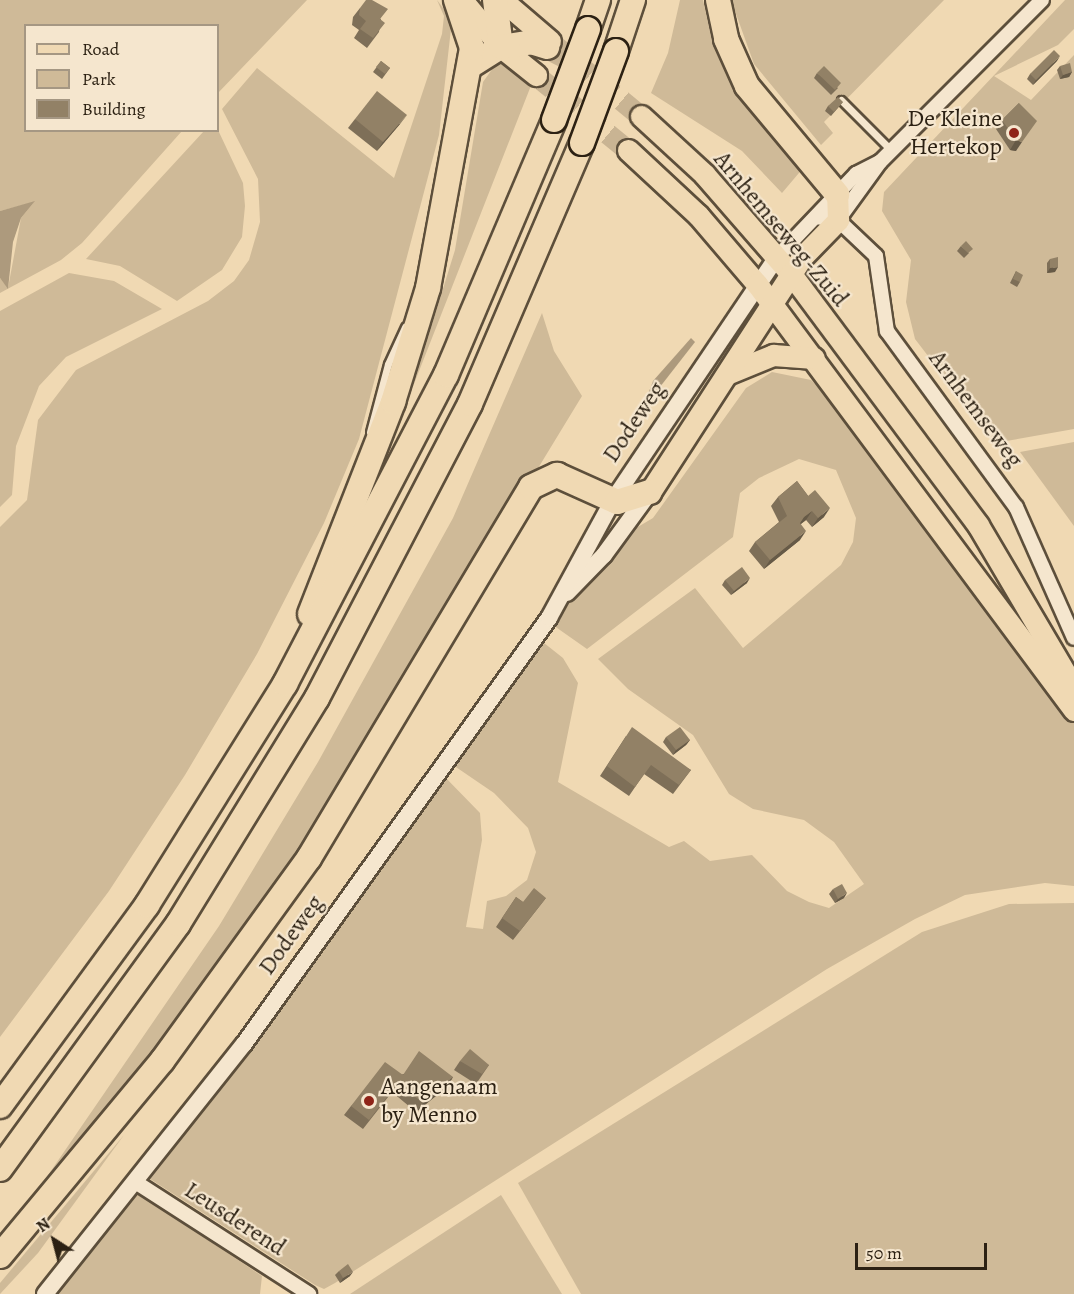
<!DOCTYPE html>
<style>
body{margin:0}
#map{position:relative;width:1074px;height:1294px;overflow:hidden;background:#f0d9b3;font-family:Alegreya,serif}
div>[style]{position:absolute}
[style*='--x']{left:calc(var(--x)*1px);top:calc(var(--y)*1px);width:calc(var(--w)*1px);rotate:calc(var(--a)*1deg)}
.green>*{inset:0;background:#cfba98}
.water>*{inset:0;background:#ad9a7d}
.primary-tunnel>*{height:21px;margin-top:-10.5px;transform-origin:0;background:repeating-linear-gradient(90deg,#c9b493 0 21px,transparent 0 31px)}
.motorway-tunnel>*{height:24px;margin-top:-12px;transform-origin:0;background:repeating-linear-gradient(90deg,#c9b493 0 24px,transparent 0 36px)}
.roads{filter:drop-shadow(2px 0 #5d4f3b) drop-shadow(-2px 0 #5d4f3b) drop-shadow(0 2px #5d4f3b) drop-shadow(0 -2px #5d4f3b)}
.service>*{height:7px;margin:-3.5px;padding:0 3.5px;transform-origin:3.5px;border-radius:3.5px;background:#f5e6ce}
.minor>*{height:14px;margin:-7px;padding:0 7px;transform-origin:7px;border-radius:7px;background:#f5e6ce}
.tertiary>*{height:16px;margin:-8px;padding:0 8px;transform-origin:8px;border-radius:8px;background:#f5e6ce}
.primary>*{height:21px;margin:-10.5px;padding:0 10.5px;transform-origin:10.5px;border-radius:10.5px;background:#f0d9b3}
.motorway>*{height:24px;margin:-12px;padding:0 12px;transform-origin:12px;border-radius:12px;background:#f0d9b3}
.bridges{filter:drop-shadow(2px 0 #2c2113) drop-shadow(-2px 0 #2c2113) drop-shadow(0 2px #2c2113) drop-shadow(0 -2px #2c2113)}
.motorway-bridge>*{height:24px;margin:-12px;padding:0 12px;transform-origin:12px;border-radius:12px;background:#f0d9b3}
.wall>*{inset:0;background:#7e6f58}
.shaded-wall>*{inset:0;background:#665a47}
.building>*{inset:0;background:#928166}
.dots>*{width:16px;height:16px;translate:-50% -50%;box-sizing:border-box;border:3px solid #f5e6ce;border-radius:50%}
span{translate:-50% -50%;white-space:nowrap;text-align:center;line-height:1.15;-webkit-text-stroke:4.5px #f5e6ce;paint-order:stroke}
.poi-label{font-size:24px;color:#2c2113}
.right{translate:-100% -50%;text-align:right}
.left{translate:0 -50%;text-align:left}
.street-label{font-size:24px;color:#2c2113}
.legend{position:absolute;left:24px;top:24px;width:195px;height:108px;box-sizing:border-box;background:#f5e6ce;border:2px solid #a59783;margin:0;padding:8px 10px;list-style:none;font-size:18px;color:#2c2113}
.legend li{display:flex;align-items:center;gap:12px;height:30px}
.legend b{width:30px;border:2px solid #a59783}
.north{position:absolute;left:24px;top:1210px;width:60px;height:60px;-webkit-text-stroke:4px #f5e6ce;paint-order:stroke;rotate:324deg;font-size:16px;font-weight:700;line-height:24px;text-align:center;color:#2c2113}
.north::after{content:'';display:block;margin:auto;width:21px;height:27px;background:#2c2113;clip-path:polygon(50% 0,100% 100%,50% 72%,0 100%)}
.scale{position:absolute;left:855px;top:1243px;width:132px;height:27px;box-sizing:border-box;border:3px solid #2c2113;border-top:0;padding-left:8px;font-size:18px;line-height:21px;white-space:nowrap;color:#2c2113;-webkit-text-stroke:4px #f5e6ce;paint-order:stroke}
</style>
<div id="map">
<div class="green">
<i style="clip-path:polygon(0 0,307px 0,218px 93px,218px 26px,26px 26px,26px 130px,182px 131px,82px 243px,61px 260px,0 293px,0 278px,8px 288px,21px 218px,34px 202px,0 211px)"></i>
<i style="clip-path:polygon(437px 0,452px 20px,439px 135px,359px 439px,324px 523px,257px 654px,185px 775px,109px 891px,0 1037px,0 527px,27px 500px,38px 420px,76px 370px,208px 301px,234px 281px,249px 260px,260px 222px,258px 179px,222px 109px,257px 68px,394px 178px,442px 34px,444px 16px)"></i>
<i style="clip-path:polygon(680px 0,703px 0,713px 45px,727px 76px,804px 167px,782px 193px,742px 151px,651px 93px,668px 53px)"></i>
<i style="clip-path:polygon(731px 0,944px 0,824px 122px,833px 133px,821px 145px,754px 64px)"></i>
<i style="clip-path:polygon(1065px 0,1074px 0,1074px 29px,1058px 45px,994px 76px,1031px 100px,1074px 55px,1074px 429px,995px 443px,915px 339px,906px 302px,911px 260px,882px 211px,884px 192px)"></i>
<i style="clip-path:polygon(498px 61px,508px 61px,532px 83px,412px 389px,455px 250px,483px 82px)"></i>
<i style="clip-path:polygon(218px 130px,243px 183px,245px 206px,242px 237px,222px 270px,177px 301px,120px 266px,86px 259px,204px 131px)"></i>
<i style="clip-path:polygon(69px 273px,114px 281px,162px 309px,66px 357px,39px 386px,16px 446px,12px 495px,0 507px,0 311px)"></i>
<i style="clip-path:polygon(542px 313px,554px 351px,582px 396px,294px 869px,83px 1145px,33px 1197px,219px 926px,318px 762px,453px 518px)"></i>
<i style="clip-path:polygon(772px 372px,811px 380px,827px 395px,1074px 717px,1074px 886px,1045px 883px,965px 895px,915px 919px,827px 969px,335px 1283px,324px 1289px,315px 1285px,147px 1177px,442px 774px,480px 813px,482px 840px,466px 927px,483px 929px,487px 901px,506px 896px,527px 880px,536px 852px,528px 828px,494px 793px,450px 763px,539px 639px,563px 658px,578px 683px,558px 782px,669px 847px,684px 841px,710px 861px,752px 855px,787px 891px,809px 902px,829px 908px,864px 884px,834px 842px,804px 820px,753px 809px,729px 794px,693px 735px,628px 689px,598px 659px,695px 588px,743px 648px,841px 565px,853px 542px,856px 518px,836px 470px,799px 459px,759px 478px,740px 493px,733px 537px,587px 649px,550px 623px,631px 531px,653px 518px,746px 388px)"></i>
<i style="clip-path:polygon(1074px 442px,1074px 526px,1020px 452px)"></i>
<i style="clip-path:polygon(1074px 903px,1074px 1294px,581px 1294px,518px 1183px,922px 932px,1009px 904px)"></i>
<i style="clip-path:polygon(124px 1135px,38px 1253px,0 1294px,0 1283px)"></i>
<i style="clip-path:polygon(136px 1192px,262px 1276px,260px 1294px,58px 1294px)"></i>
<i style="clip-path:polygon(501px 1195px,562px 1294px,350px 1294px)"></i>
</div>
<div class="water">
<i style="clip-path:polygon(35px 201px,21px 218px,13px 242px,8px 289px,0 278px,0 211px)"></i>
<i style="clip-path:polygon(691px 338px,695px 342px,642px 410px,653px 381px)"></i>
</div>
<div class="primary-tunnel">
<i style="--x:550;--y:41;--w:118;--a:39.5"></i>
<i style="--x:536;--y:75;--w:119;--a:39.2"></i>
</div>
<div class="motorway-tunnel">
<i style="--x:547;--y:47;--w:30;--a:27"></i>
</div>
<div class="roads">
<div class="service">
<i style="--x:841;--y:100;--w:71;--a:45"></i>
<i style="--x:370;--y:432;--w:70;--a:-75.2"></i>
<i style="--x:388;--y:364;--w:41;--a:-65.3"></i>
</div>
<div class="minor">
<i style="--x:816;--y:217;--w:22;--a:8"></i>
<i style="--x:838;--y:220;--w:52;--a:43.5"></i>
<i style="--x:876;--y:256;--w:76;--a:81.7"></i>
<i style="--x:887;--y:331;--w:218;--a:53.8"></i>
<i style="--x:1016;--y:507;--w:143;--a:66.1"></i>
<i style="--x:838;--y:220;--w:72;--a:-54.1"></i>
<i style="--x:880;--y:162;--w:229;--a:-45"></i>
<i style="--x:777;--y:257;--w:115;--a:-46.4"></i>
<i style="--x:856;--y:174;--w:27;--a:-27"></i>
<i style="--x:137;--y:1183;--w:205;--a:32.8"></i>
</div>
<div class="tertiary">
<i style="--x:567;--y:593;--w:53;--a:-45.8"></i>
<i style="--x:604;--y:555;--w:78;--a:-53.9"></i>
<i style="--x:45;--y:1294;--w:320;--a:-51.5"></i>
<i style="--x:244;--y:1044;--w:524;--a:-54.4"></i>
<i style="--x:549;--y:618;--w:134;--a:-61.5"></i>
<i style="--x:613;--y:500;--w:293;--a:-56"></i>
</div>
<div class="primary">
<i style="--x:462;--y:0;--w:61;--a:50.3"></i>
<i style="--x:501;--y:47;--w:45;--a:38.7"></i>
<i style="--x:502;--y:0;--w:63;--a:40.5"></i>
<i style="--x:641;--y:116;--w:86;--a:42.6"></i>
<i style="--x:704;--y:174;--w:133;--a:49"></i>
<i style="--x:791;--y:274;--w:313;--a:53.3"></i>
<i style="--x:978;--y:525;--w:189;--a:59.5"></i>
<i style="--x:628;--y:150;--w:96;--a:42.9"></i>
<i style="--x:698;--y:215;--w:91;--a:49.5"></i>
<i style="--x:757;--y:284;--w:531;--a:53.35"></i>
<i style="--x:729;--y:373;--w:48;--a:-22.2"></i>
<i style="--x:773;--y:355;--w:41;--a:4.2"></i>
<i style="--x:650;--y:492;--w:280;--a:-57.1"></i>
<i style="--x:802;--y:257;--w:52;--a:-45.8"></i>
<i style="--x:838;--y:220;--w:26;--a:-92"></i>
</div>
<div class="motorway">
<i style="--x:495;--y:0;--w:47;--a:82.7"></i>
<i style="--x:718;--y:0;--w:40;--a:78"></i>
<i style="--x:726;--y:39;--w:51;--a:65.9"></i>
<i style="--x:747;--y:86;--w:141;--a:50.2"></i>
<i style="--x:588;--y:29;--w:31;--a:-71"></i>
<i style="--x:616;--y:51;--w:54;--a:-71.6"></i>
<i style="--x:470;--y:66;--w:36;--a:-32"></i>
<i style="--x:501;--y:47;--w:30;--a:-9"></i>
<i style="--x:531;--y:42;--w:17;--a:17"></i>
<i style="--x:310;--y:614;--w:228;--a:-68.6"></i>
<i style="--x:393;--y:402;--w:119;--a:-72.9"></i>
<i style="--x:428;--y:288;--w:244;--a:-79.6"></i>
<i style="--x:472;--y:48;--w:51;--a:-108.4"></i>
<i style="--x:0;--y:1106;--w:249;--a:-53.8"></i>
<i style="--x:147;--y:905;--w:261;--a:-58"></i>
<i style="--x:285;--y:684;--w:348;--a:-62.5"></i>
<i style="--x:446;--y:375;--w:277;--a:-67"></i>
<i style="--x:0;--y:1169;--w:303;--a:-54"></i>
<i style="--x:178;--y:924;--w:265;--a:-58.4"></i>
<i style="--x:317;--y:698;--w:331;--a:-62.5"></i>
<i style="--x:470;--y:404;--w:284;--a:-66.8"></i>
<i style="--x:0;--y:1256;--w:254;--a:-50.3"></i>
<i style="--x:162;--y:1061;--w:251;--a:-54.1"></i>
<i style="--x:309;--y:858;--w:432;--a:-59.1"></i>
<i style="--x:531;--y:487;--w:29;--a:-25"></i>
<i style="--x:557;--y:475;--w:66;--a:24.2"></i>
<i style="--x:617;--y:502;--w:34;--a:-17"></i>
</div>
</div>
<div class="bridges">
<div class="motorway-bridge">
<i style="--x:554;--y:120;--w:97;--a:-69.5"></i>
<i style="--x:582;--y:143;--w:98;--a:-69.7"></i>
</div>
</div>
<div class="wall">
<i style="clip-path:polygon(360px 8px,381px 19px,379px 32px,367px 48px,354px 38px,359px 30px,352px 25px,353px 17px)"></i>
<i style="clip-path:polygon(381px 61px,390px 68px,382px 79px,373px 72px)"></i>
<i style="clip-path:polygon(1057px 61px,1033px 85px,1027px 79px,1030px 74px)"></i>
<i style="clip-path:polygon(1060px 66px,1072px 72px,1069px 77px,1060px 79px,1057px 70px)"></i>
<i style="clip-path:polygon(817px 73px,838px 88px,831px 95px,814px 78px)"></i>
<i style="clip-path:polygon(843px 102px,831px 116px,825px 111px,828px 106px)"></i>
<i style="clip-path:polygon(1019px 103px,1016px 151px,1010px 150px,996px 129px,1002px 120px)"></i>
<i style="clip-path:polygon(355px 119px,400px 124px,377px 151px,348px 128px)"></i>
<i style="clip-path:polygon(961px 246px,969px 253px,964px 258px,957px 251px)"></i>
<i style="clip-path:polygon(1050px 259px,1055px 272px,1047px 273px,1047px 263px)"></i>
<i style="clip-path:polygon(1016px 271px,1020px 282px,1017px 287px,1010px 283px)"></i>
<i style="clip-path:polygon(797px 481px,824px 517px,812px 527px,806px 520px,801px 524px,800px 540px,764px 569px,749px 551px,755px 542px,779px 522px,771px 506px,778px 497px)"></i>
<i style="clip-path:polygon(725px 580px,747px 583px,731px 595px,722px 585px)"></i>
<i style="clip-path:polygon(626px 736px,691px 770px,673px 794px,644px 774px,629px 796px,600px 776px)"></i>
<i style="clip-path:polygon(666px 737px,690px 740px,686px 745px,673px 755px,663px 742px)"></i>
<i style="clip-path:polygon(833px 889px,844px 898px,835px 903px,829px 894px)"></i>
<i style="clip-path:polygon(516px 897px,523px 902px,546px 898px,513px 940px,496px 927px)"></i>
<i style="clip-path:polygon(460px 1061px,489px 1065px,476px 1084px,454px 1070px)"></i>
<i style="clip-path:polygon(403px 1074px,453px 1077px,447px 1087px,416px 1112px,392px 1092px,363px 1129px,344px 1115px,351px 1106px)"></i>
<i style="clip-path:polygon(339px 1271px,350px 1276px,340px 1283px,335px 1275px)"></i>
</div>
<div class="shaded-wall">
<i style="clip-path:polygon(1060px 56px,1057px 61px,1033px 85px,1036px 80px)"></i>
<i style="clip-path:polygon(1072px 72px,1069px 77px,1060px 79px,1063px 75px)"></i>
<i style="clip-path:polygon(407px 115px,400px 124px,377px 151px,383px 142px)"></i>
<i style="clip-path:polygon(1016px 140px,1022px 142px,1016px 151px,1010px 150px)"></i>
<i style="clip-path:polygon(1058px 267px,1055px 272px,1047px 273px,1050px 268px)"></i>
<i style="clip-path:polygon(830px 508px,824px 517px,812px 527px,818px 518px)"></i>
<i style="clip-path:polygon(812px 511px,806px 520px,798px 526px,804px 517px)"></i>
<i style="clip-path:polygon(806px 531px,800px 540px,764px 569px,770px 560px)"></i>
<i style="clip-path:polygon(750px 578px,747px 583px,731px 595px,734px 591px)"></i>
<i style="clip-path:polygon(690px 740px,686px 745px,673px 755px,676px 750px)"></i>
<i style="clip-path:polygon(847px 893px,844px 898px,835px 903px,838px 899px)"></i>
<i style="clip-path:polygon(453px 1077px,447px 1087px,416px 1112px,423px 1103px)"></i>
<i style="clip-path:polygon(353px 1272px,350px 1276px,340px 1283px,343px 1278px)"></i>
</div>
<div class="building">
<i style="clip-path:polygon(366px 0,372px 0,388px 9px,380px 19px,385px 23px,373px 38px,360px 29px,366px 21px,359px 15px,360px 8px)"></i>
<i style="clip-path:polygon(1054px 50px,1060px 56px,1036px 80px,1030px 74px)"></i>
<i style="clip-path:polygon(381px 61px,390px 68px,385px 74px,376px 67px)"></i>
<i style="clip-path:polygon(1070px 63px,1072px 72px,1063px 75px,1060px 66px)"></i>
<i style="clip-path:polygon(824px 66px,841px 83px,835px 90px,817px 73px)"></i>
<i style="clip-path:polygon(377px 91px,407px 115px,383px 142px,355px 119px)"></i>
<i style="clip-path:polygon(838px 97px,843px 102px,834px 112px,828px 106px)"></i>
<i style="clip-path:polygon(1019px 103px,1037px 121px,1022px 142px,1016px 140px,1002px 120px)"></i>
<i style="clip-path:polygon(966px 241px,973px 249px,968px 253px,961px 246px)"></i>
<i style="clip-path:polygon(1058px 257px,1058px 267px,1050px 268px,1050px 259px)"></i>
<i style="clip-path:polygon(1016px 271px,1023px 275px,1020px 282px,1013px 279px)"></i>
<i style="clip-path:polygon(797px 481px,808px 496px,815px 490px,830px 508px,818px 518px,812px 511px,804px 517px,800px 523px,806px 531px,770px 560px,755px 542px,787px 516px,778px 497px)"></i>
<i style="clip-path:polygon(742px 567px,750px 578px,734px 591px,725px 580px)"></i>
<i style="clip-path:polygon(632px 727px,691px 770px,679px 785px,651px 765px,635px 787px,607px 766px)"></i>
<i style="clip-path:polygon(680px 727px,690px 740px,676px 750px,666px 737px)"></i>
<i style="clip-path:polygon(842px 884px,847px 893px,838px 899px,833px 889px)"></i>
<i style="clip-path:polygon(534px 888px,546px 898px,520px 931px,502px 918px,516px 897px,523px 902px)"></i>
<i style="clip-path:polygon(470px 1049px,489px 1065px,482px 1074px,460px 1061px)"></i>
<i style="clip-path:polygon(419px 1051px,453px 1077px,423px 1103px,398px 1083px,369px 1120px,351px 1106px,385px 1062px,403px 1075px)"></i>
<i style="clip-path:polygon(348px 1264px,353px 1272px,343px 1278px,339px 1271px)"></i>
</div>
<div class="dots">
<i style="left:1014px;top:133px;background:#8f2418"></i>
<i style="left:369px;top:1101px;background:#8f2418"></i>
</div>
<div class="poi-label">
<span class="right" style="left:1002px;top:133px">De Kleine<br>Hertekop</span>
<span class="left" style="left:381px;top:1101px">Aangenaam<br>by Menno</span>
</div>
<div class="street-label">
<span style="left:781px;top:229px;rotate:50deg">Arnhemseweg-Zuid</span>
<span style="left:976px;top:409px;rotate:53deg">Arnhemseweg</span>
<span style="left:634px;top:422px;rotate:-56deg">Dodeweg</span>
<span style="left:291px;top:935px;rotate:-54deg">Dodeweg</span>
<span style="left:235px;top:1219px;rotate:33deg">Leusderend</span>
</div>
<ul class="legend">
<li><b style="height:8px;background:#f0d9b3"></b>Road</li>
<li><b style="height:16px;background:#cfba98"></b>Park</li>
<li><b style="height:16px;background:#928166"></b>Building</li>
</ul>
<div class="north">N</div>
<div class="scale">50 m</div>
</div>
